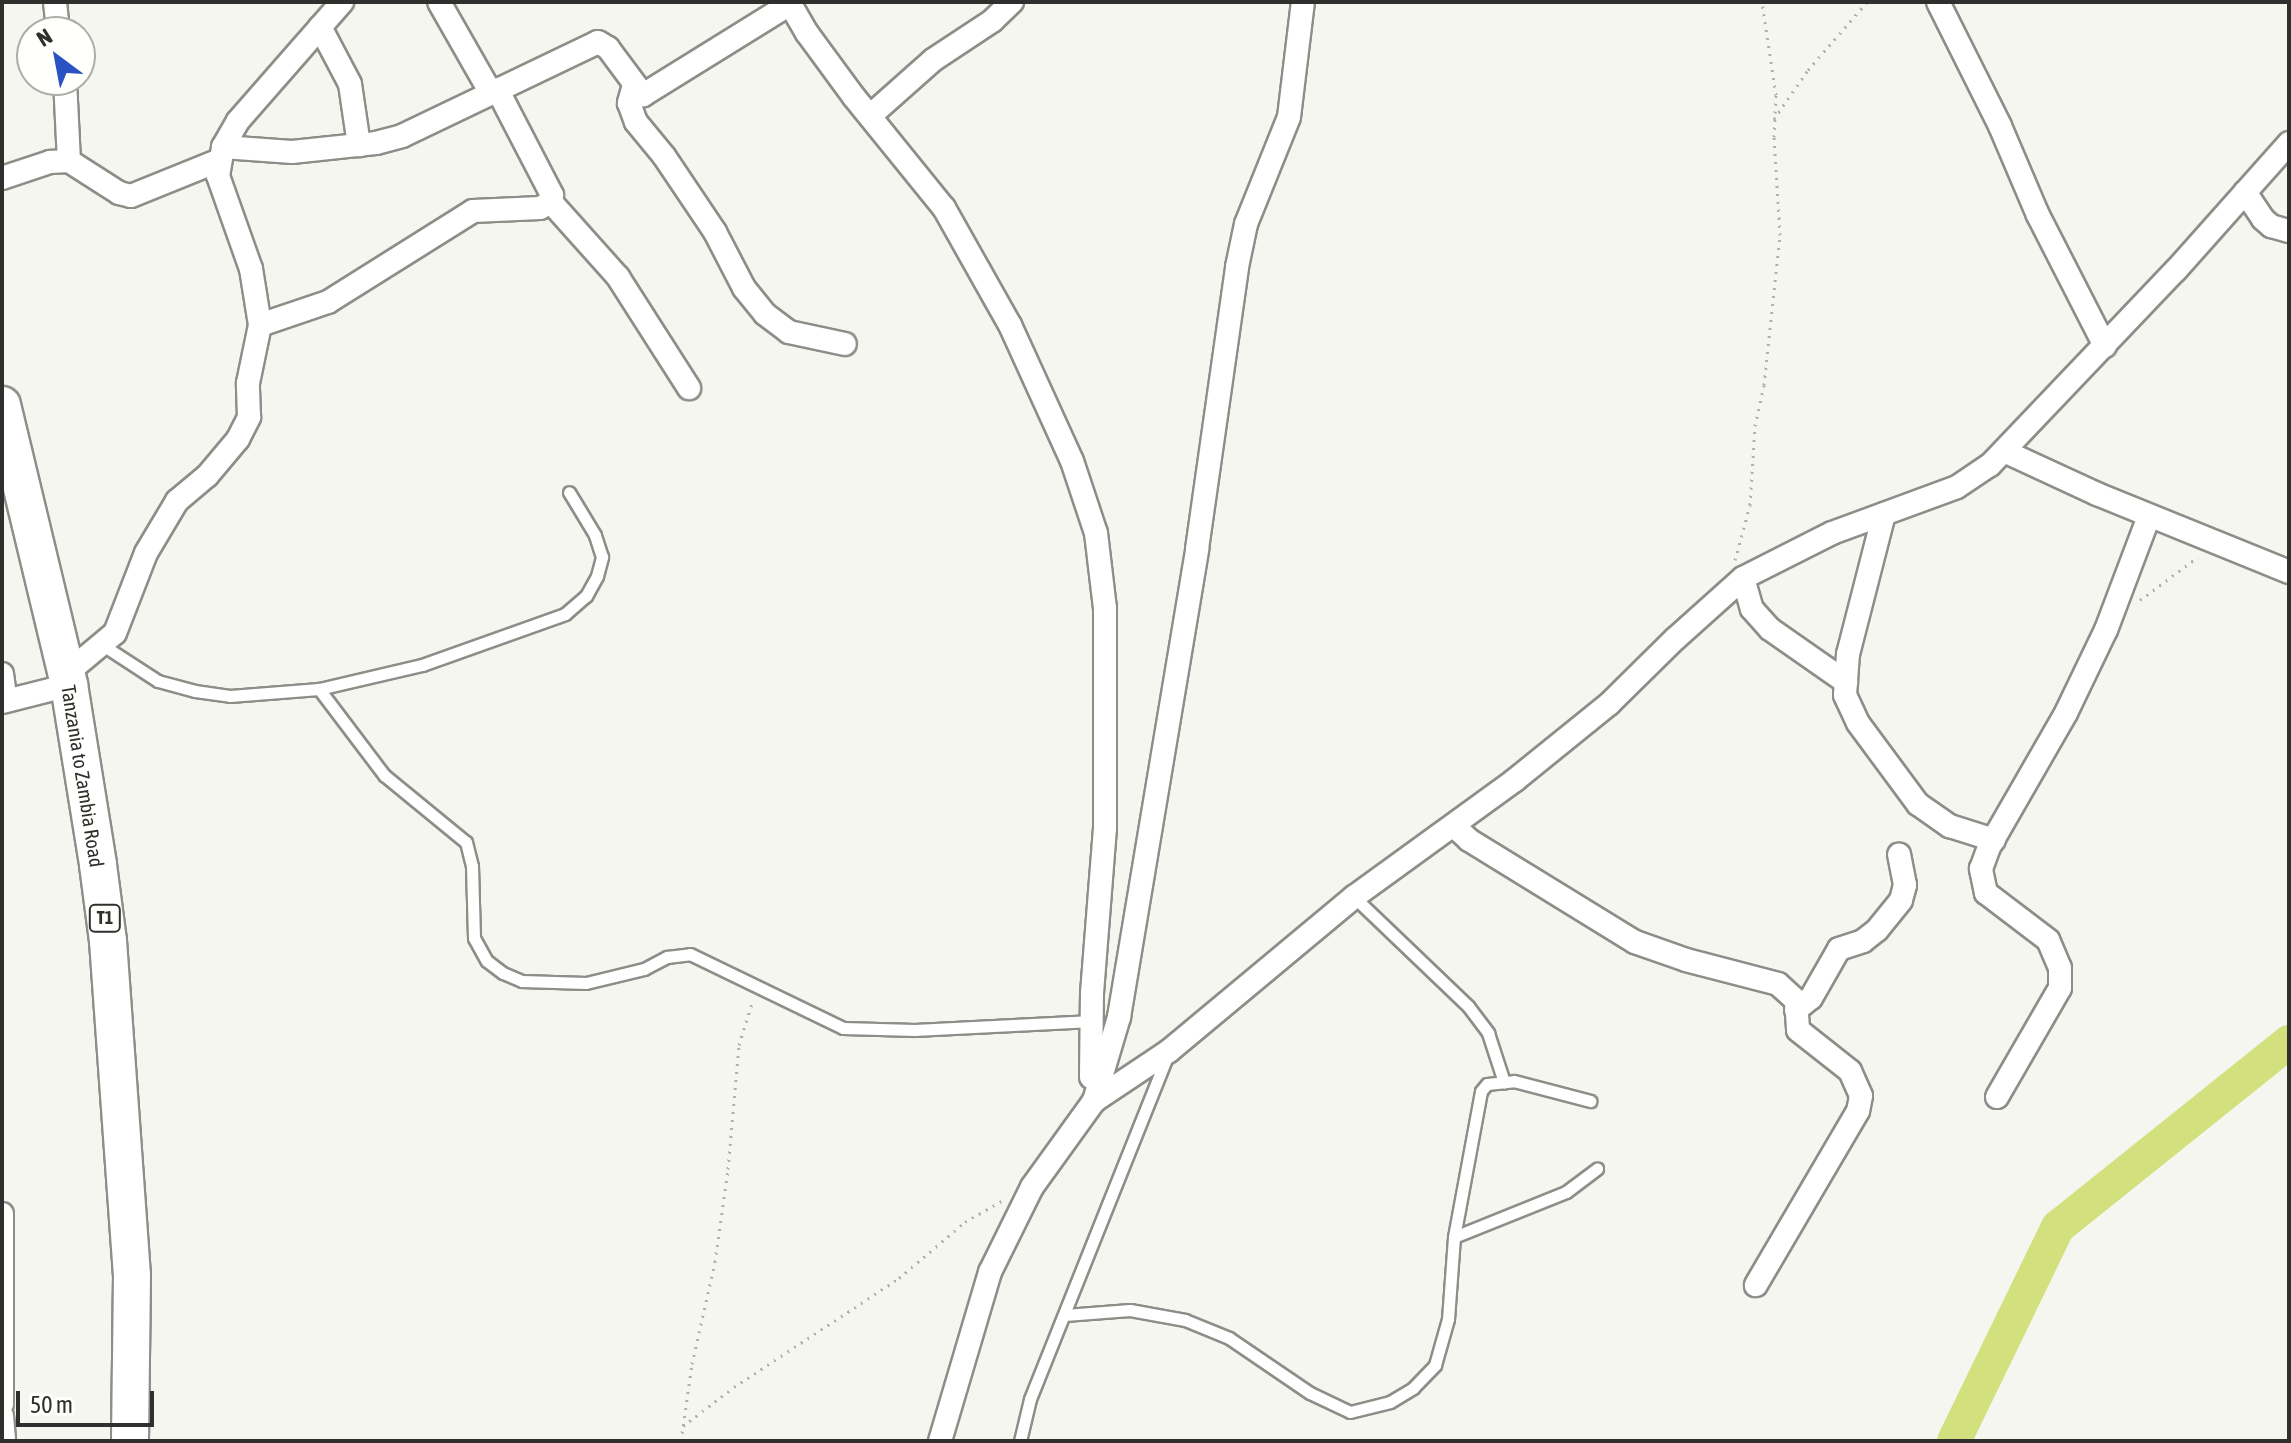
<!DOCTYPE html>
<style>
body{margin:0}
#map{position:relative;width:2291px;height:1443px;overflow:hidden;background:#f5f6f0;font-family:"Asap Condensed",sans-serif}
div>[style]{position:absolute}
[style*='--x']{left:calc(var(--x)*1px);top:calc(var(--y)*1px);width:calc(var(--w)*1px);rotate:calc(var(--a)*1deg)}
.river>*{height:34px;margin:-17px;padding:0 17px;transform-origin:17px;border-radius:17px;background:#d3e07e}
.path>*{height:3px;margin-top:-1.5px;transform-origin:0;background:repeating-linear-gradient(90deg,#b0b0ac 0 2px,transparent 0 8px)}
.roads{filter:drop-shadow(2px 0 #8d8e88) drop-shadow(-2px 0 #8d8e88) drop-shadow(0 2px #8d8e88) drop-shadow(0 -2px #8d8e88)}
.service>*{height:11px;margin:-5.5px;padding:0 5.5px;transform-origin:5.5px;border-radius:5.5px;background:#fff}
.minor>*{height:22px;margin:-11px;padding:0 11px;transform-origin:11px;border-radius:11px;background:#fff}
.trunk>*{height:36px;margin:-18px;padding:0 18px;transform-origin:18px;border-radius:18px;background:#fff}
span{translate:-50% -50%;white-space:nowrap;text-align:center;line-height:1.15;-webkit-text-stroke:7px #fffffe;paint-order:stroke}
.shield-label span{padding:2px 6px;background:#fffffe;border:2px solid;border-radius:6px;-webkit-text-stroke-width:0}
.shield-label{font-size:18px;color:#2f2f2d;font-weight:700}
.street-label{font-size:20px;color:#2f2f2d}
.frame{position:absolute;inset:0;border:4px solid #2f2f2d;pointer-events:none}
.north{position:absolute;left:16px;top:16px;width:80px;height:80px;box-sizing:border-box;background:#fffffe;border:2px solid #acacaa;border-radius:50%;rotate:328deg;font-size:22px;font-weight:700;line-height:32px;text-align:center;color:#2f2f2d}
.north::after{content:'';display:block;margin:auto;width:28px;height:36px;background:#2b52c2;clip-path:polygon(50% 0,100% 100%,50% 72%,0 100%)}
.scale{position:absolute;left:16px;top:1391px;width:138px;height:36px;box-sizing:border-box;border:4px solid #2f2f2d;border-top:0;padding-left:10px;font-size:24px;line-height:28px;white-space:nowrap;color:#2f2f2d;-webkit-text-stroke:6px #fffffe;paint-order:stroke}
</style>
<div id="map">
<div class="river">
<i style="--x:1954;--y:1441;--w:238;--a:-64.1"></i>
<i style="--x:2058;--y:1227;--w:296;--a:-38.7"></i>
</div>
<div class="path">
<i style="--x:1774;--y:119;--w:60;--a:-55.2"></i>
<i style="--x:1808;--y:70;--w:90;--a:-49.1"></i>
<i style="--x:1735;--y:560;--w:57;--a:-74.7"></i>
<i style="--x:1750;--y:505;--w:79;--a:-86.4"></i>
<i style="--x:1755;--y:426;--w:42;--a:-77.6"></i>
<i style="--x:1764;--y:385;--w:151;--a:-83.9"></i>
<i style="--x:1780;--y:235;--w:98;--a:-93.5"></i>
<i style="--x:1774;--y:137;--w:42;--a:-87.3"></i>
<i style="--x:1776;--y:95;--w:94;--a:-98.6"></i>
<i style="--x:2140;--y:600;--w:72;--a:-36.6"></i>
<i style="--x:683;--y:1426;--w:64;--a:-37.4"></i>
<i style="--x:734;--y:1387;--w:198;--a:-33.4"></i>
<i style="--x:899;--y:1278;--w:87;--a:-40.3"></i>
<i style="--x:965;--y:1222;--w:44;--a:-30.1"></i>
<i style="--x:681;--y:1441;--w:78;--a:-81.9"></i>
<i style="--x:692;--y:1364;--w:105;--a:-77.3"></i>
<i style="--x:715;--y:1262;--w:94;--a:-82"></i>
<i style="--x:728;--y:1169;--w:124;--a:-84.9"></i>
<i style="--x:739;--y:1045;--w:47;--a:-72.7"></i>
</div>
<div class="roads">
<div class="service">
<i style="--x:101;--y:644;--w:68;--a:33"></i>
<i style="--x:158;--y:681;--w:38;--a:15"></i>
<i style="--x:195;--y:691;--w:35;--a:8"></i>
<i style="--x:230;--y:696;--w:89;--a:-4.5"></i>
<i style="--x:319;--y:689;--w:106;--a:-13.1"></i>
<i style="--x:422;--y:665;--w:152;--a:-19.6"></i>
<i style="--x:565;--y:614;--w:28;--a:-41"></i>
<i style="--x:586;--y:596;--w:23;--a:-61"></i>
<i style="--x:597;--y:576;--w:20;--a:-75"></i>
<i style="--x:602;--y:557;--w:23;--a:-108"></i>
<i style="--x:595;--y:535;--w:50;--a:-121.2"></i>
<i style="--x:319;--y:689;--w:108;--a:52.9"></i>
<i style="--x:384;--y:775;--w:106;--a:39.3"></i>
<i style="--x:466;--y:842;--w:25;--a:76"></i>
<i style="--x:472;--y:866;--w:72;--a:88.4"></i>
<i style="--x:474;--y:938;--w:26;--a:61"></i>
<i style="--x:487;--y:961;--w:20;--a:37"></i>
<i style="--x:503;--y:973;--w:21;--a:23"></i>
<i style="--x:522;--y:981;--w:64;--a:1.8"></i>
<i style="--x:586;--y:983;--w:60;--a:-13.6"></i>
<i style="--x:644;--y:969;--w:26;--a:-28"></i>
<i style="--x:667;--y:957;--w:23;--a:-7"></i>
<i style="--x:690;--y:954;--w:170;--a:25.8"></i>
<i style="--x:843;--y:1028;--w:72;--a:1.6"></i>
<i style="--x:915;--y:1030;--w:177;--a:-2.9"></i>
<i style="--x:1354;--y:897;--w:158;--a:43.7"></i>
<i style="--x:1468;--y:1006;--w:34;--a:53"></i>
<i style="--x:1488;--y:1033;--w:52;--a:71.9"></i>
<i style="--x:1454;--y:1237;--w:121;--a:-21.9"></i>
<i style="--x:1566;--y:1192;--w:39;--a:-37"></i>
<i style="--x:1065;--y:1315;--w:65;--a:-4.4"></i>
<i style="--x:1130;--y:1310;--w:56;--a:10.3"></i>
<i style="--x:1185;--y:1320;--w:48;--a:22.2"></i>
<i style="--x:1229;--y:1338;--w:98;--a:34.2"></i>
<i style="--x:1310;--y:1393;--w:44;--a:25.4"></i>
<i style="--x:1350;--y:1412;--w:41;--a:-14"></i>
<i style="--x:1390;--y:1402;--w:27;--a:-31"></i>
<i style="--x:1413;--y:1388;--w:32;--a:-46"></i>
<i style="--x:1435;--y:1365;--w:48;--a:-74.2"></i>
<i style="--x:1448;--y:1319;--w:82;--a:-85.8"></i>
<i style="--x:1454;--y:1237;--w:148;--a:-79.5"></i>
<i style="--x:1481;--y:1091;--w:9;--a:-49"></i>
<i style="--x:1487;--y:1084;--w:27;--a:-6"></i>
<i style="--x:1514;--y:1081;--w:79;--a:14.7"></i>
<i style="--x:1020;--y:1441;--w:43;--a:-76.6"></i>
<i style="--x:1030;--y:1399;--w:372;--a:-68.2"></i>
</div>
<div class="minor">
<i style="--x:55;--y:2;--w:30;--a:84"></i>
<i style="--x:439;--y:2;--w:105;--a:60.3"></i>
<i style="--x:789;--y:2;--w:36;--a:60"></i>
<i style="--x:807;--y:33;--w:79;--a:53.7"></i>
<i style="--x:854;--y:97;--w:143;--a:51"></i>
<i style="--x:944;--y:208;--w:134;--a:60.6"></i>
<i style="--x:1010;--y:325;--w:149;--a:65.5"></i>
<i style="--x:1072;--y:461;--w:76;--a:71.6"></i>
<i style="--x:1096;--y:533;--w:76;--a:83.2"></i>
<i style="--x:1105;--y:608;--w:220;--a:90"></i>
<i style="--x:1105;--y:828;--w:166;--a:94.5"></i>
<i style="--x:1092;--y:993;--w:84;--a:90.7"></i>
<i style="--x:1938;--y:2;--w:139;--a:63.4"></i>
<i style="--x:2000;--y:126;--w:97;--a:66.9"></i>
<i style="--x:2038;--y:215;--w:147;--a:62.9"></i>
<i style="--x:320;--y:27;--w:64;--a:62.2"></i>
<i style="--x:350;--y:84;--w:62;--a:81.6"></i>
<i style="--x:65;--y:80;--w:81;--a:87.2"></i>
<i style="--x:634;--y:85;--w:19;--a:106"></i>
<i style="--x:629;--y:103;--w:20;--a:70"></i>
<i style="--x:636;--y:122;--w:44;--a:50.5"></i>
<i style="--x:664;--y:156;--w:92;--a:56.1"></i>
<i style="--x:715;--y:232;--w:63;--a:62.6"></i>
<i style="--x:744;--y:288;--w:33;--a:51"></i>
<i style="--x:765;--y:314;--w:30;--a:37"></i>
<i style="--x:789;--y:332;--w:57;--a:12.1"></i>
<i style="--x:870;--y:116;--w:84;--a:-41.6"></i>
<i style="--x:933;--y:60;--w:71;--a:-33.5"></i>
<i style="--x:992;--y:21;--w:28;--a:-44"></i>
<i style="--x:223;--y:147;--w:69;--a:4.1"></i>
<i style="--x:292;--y:152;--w:84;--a:-6.1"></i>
<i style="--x:376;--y:143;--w:27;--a:-15"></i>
<i style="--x:402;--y:136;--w:217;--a:-25.6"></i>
<i style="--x:598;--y:42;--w:12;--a:31"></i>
<i style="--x:608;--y:48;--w:59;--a:53.3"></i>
<i style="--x:643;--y:95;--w:173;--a:-31.8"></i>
<i style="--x:2;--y:178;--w:51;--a:-18.4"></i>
<i style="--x:50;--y:162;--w:19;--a:-3"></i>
<i style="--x:69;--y:161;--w:59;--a:32.6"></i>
<i style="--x:119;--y:193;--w:12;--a:14"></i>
<i style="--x:131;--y:196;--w:96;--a:-22"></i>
<i style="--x:2245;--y:192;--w:32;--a:56"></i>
<i style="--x:2263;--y:219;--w:11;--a:41"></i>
<i style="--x:2271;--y:226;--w:19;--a:16"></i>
<i style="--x:551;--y:202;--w:101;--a:48.2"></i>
<i style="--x:618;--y:277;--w:132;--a:57.4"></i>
<i style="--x:260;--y:325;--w:72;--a:-18.7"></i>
<i style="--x:328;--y:302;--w:171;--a:-32.1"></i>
<i style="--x:473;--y:211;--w:67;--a:-2.6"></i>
<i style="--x:540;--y:208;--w:13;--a:-29"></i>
<i style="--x:551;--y:202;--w:7;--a:-82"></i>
<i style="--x:552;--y:195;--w:119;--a:-117.4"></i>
<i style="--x:2006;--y:452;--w:100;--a:24.8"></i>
<i style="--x:2097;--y:494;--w:207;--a:22.1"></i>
<i style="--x:1884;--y:514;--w:145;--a:104.4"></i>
<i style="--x:1848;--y:654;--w:41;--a:94.2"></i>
<i style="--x:1845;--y:695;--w:31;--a:65"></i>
<i style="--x:1858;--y:723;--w:101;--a:53.5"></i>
<i style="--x:1918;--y:804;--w:39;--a:35"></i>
<i style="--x:1950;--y:826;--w:46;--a:17.7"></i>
<i style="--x:1743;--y:578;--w:32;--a:74"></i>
<i style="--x:1752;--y:609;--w:27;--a:48"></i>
<i style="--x:1770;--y:629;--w:93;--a:34.9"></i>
<i style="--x:67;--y:673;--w:62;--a:-39.8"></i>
<i style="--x:115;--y:633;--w:86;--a:-68.8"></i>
<i style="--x:146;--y:553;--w:61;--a:-59.2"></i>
<i style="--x:177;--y:501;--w:39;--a:-40"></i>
<i style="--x:207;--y:476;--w:48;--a:-50"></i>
<i style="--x:238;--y:439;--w:25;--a:-63"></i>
<i style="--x:249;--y:417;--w:34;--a:-92"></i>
<i style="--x:248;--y:383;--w:59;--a:-78.3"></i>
<i style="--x:260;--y:325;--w:57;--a:-99.1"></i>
<i style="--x:251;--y:269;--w:99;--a:-109.5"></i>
<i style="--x:218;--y:176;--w:29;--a:-80"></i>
<i style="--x:223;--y:147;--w:30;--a:-60"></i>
<i style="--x:238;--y:121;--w:158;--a:-48.8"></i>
<i style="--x:2;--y:674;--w:27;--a:82"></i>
<i style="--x:2;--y:702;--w:69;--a:-14.2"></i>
<i style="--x:1454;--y:826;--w:21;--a:43"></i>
<i style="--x:1469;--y:840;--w:195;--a:31.6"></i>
<i style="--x:1635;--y:942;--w:54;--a:19.4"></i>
<i style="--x:1686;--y:960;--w:95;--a:14.6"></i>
<i style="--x:1778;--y:984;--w:24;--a:42"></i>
<i style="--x:1796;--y:1000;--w:30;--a:86"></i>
<i style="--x:1798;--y:1030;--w:66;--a:38.3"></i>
<i style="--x:1850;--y:1071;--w:27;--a:66"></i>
<i style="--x:1861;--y:1096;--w:15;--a:101"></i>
<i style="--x:1858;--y:1111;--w:202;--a:120.4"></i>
<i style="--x:1796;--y:1010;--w:19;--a:-39"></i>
<i style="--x:1811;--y:998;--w:56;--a:-60.3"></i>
<i style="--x:1839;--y:949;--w:25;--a:-18"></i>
<i style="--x:1863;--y:941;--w:18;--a:-38"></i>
<i style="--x:1877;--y:930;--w:38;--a:-51"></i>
<i style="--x:1901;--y:900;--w:16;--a:-75"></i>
<i style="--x:1905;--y:885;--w:31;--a:-101"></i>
<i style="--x:1997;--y:1097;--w:126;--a:-60"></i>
<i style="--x:2060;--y:988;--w:20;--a:-90"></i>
<i style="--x:2060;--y:968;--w:30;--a:-113"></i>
<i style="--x:2048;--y:940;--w:78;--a:-142.8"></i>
<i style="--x:1986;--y:893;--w:25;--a:-102"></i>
<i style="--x:1981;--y:869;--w:23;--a:-70"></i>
<i style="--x:1989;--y:847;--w:155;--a:-60.1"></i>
<i style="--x:2066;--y:713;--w:92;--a:-64.3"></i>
<i style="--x:2106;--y:630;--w:122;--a:-69.3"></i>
<i style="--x:1094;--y:1101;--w:90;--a:-33.7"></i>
<i style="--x:1169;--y:1051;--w:241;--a:-39.8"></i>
<i style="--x:1354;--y:897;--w:199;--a:-36"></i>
<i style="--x:1515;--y:780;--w:121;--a:-39"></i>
<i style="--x:1609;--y:704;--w:93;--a:-44.6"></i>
<i style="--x:1675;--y:639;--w:91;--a:-41.9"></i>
<i style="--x:1743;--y:578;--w:100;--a:-26.8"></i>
<i style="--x:1832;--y:533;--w:133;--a:-20.2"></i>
<i style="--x:1957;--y:487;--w:40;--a:-34"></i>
<i style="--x:1990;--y:465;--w:269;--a:-46.4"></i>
<i style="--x:2176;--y:270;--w:170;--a:-48.3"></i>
<i style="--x:2;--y:1214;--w:190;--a:90"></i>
<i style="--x:2;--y:1416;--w:25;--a:85"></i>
<i style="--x:940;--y:1441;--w:176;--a:-73.5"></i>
<i style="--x:990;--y:1272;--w:95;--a:-63.7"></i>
<i style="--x:1032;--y:1187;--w:106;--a:-54.2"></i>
<i style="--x:1094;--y:1101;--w:88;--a:-73.4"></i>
<i style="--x:1119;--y:1017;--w:474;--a:-80.5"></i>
<i style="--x:1197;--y:549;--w:285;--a:-81.9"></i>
<i style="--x:1237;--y:267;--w:44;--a:-78.2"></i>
<i style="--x:1246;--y:224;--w:115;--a:-68.1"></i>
<i style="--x:1289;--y:117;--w:116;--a:-83.1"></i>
</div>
<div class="trunk">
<i style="--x:2;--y:405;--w:288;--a:76.5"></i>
<i style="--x:69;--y:685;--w:182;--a:80.8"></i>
<i style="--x:98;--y:865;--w:77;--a:82.5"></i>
<i style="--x:108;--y:941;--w:336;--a:85.9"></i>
<i style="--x:132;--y:1276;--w:165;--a:90.7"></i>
</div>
</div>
<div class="shield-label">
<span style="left:105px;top:918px">T1</span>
</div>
<div class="street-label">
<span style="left:83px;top:776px;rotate:81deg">Tanzania to Zambia Road</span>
</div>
<div class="frame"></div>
<div class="north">N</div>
<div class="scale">50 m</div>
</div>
